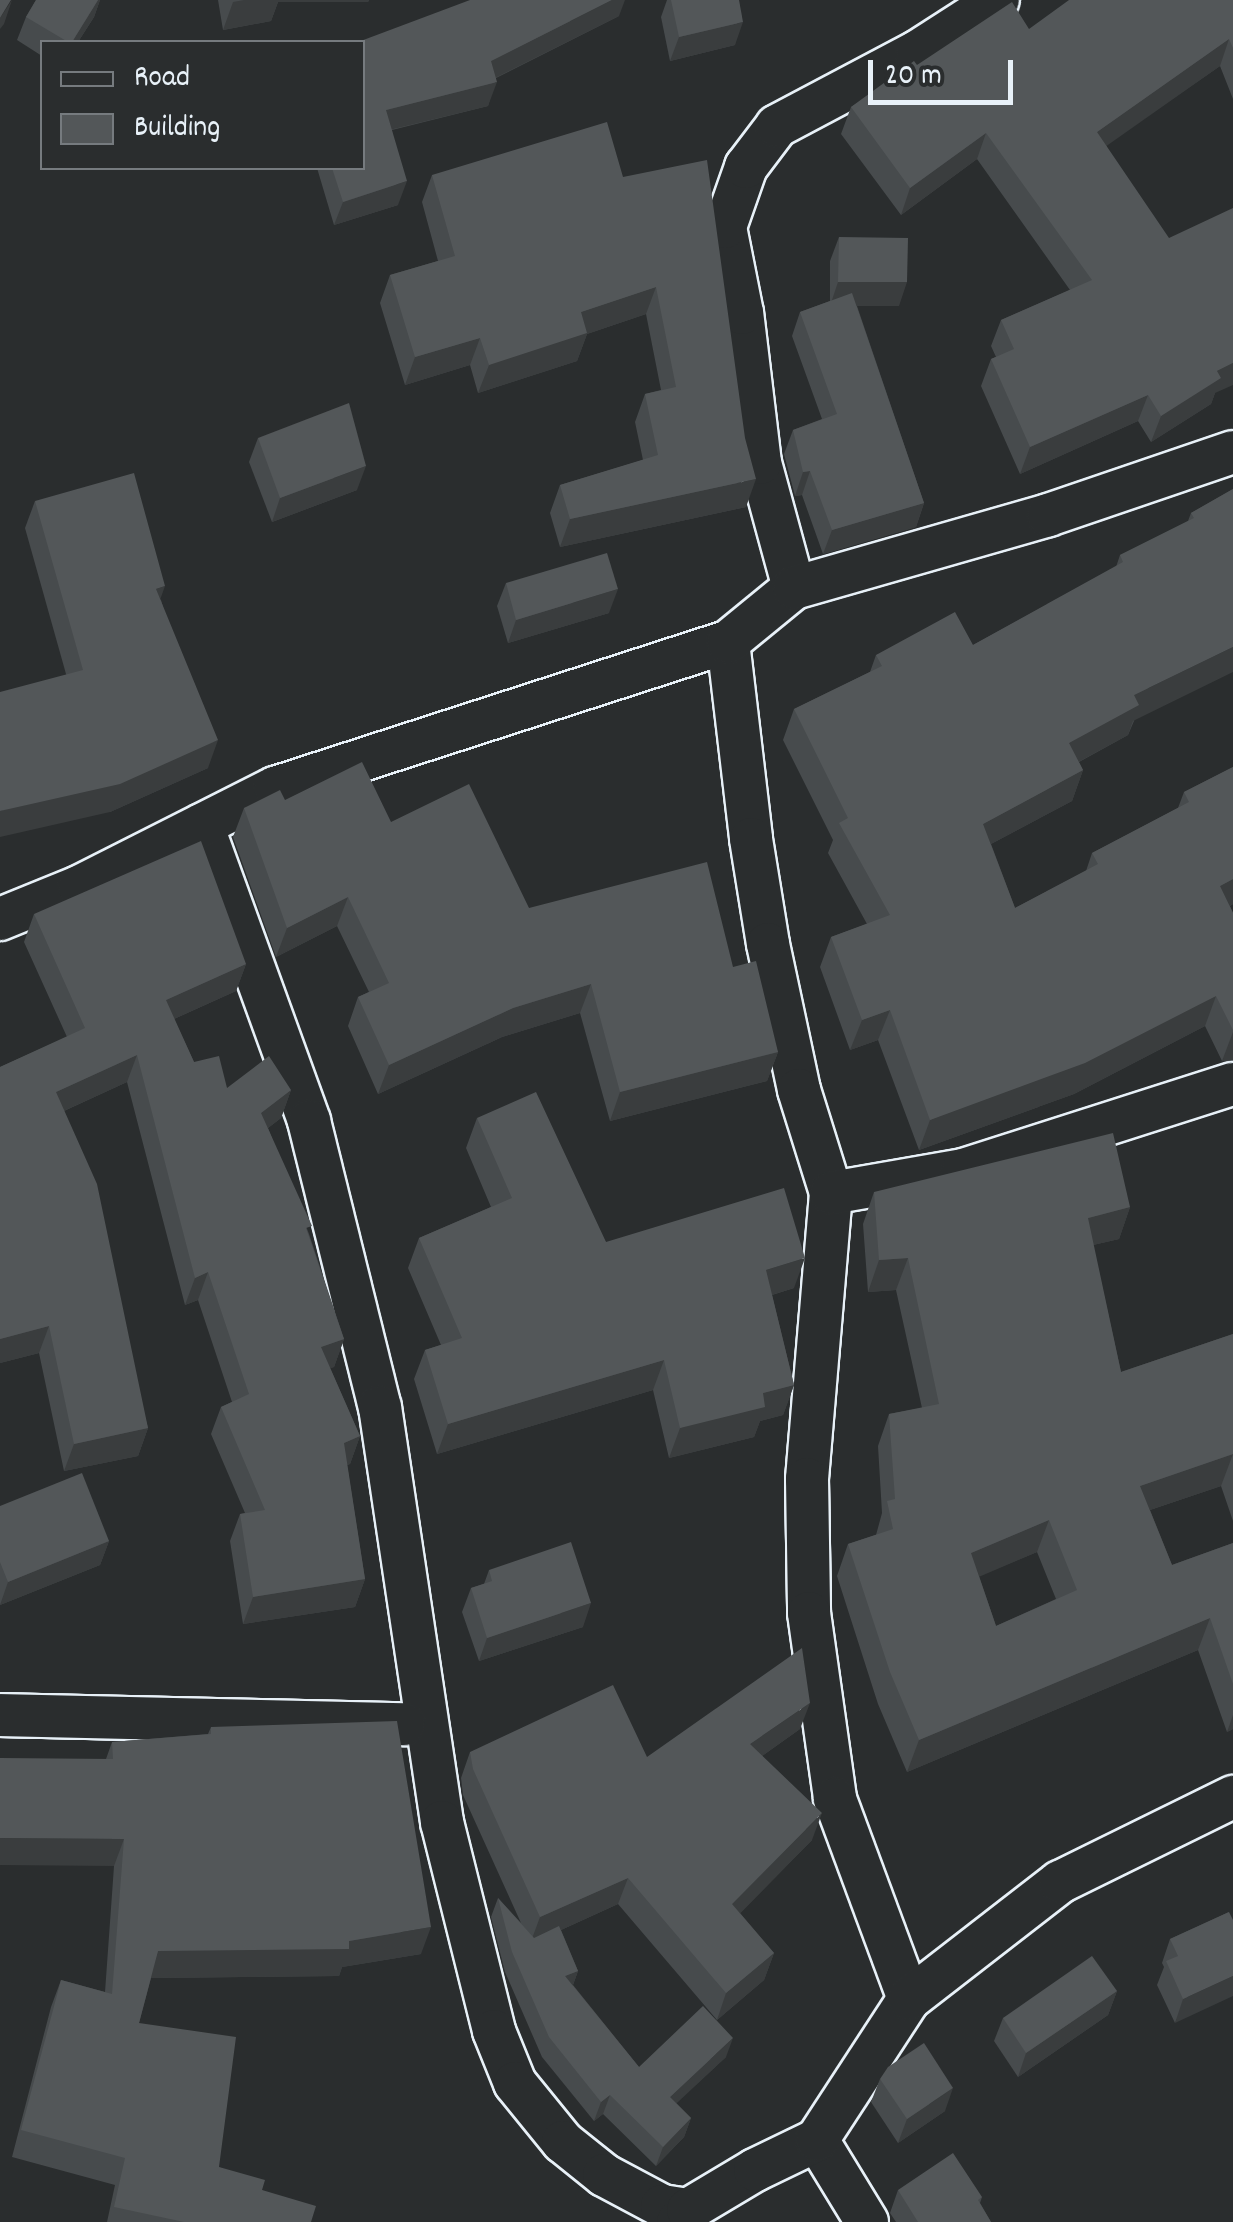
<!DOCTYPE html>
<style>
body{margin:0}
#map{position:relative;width:1233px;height:2222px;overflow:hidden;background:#2a2d2e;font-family:Dekko,sans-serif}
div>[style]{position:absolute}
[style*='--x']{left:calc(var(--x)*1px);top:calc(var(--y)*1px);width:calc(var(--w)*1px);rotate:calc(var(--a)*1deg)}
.roads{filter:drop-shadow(2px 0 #e8f1f8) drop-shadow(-2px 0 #e8f1f8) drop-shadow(0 2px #e8f1f8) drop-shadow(0 -2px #e8f1f8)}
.minor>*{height:42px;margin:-21px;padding:0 21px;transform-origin:21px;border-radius:21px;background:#2a2d2e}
.wall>*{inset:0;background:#474b4d}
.shaded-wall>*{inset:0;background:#3a3d3e}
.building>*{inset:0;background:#535759}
span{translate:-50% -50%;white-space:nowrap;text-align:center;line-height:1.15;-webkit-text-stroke:8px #2a2d2e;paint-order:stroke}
.legend{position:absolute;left:40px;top:40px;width:325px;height:130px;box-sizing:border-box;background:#2a2d2e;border:2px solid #767b7f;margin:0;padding:12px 18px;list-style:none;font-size:30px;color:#e8f1f8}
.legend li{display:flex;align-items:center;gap:20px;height:50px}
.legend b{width:50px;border:2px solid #767b7f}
.scale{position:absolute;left:868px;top:60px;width:145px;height:45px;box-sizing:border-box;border:5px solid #e8f1f8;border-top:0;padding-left:12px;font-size:30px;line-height:35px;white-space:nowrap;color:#e8f1f8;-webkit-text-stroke:8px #2a2d2e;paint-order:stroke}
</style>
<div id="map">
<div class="roads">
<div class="minor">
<i style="--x:794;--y:588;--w:130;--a:-105.2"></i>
<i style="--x:760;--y:463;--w:151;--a:-96.8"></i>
<i style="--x:742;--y:313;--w:88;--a:-101.2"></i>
<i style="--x:725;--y:227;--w:64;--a:-70.7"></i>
<i style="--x:746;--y:167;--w:51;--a:-52.9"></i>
<i style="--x:777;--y:126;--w:158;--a:-27.9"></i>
<i style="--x:917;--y:52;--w:96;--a:-32.7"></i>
<i style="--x:728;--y:642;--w:198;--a:83.3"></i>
<i style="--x:751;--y:839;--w:106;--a:80.8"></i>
<i style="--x:768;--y:944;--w:149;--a:78"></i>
<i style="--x:799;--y:1090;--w:108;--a:72.7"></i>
<i style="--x:831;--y:1193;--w:287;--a:94.8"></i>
<i style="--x:807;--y:1479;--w:134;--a:89.1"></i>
<i style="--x:809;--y:1613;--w:188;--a:82"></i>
<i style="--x:835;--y:1799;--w:213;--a:69.7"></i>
<i style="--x:202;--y:825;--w:315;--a:70.1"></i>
<i style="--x:309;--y:1121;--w:295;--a:76.1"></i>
<i style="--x:380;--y:1407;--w:420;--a:81.5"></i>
<i style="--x:442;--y:1822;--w:215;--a:76"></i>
<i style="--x:494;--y:2031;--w:56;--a:68"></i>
<i style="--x:515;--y:2083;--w:76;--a:50.9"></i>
<i style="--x:563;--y:2142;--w:53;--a:38.8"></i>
<i style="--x:604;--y:2175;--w:66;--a:28.1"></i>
<i style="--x:662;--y:2206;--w:26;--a:9"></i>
<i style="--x:0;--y:919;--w:85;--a:-22.1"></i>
<i style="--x:79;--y:887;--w:220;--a:-26.8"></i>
<i style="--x:275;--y:788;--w:476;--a:-17.9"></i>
<i style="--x:728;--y:642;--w:85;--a:-39.3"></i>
<i style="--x:794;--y:588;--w:264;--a:-16"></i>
<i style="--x:1048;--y:515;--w:195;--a:-18.8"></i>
<i style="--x:831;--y:1193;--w:134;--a:-9.9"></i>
<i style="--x:963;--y:1170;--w:283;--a:-17.7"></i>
<i style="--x:0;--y:1715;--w:404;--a:1.3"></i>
<i style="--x:817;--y:2140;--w:96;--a:58.6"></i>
<i style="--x:678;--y:2222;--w:16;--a:-50"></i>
<i style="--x:688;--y:2210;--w:78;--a:-30.8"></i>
<i style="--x:755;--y:2170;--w:69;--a:-25.8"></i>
<i style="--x:817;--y:2140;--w:168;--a:-56.9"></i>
<i style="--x:909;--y:1999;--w:191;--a:-37.8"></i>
<i style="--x:1060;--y:1882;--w:193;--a:-26.2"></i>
</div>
</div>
<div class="wall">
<i style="clip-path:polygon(36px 0,100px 0,94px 17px,78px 42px,42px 42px,42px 56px,17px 40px,26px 17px)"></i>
<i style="clip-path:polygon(218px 0,369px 0,368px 2px,278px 2px,271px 21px,223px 30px)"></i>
<i style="clip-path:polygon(667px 0,739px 0,735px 45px,670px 61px,661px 17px)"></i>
<i style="clip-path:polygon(1233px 0,1233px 99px,1220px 66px,1106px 145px,1215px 393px,1211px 404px,1151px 442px,1138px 421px,1020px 474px,981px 386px,991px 359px,996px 357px,991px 346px,1001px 320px,1070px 290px,977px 159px,901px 215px,841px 134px,851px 107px,917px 65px,1029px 29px)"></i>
<i style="clip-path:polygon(619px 16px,496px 78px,488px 106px,392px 130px,398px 205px,334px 225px,317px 168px,362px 168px,362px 42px)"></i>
<i style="clip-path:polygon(432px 175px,623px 177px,746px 507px,560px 547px,550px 513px,560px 485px,643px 460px,635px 422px,645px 394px,661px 390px,646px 314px,587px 334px,577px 361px,478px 393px,470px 365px,405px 385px,380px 303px,390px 275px,438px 261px,422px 202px)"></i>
<i style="clip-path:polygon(839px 237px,899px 306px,857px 306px,924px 503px,916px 527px,823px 554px,802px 495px,795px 496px,784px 454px,793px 430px,822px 419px,792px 336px,800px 312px,830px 301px,830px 261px)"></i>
<i style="clip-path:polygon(258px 438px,357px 490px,272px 522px,249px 462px)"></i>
<i style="clip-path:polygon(1233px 489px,1128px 735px,1079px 762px,1083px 770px,1072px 801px,991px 844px,1015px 908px,1086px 871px,1092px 853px,1178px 808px,1184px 792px,1233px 767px,1233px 904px,1230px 906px,1233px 913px,1233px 1060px,1222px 1061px,1205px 1026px,1074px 1094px,919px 1150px,878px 1040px,850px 1050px,820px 967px,831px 937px,867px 924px,828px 853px,833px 840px,783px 740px,794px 709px,870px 672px,876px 655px,973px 645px,1116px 567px,1120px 555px,1188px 521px,1191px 513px)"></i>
<i style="clip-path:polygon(35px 501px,161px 600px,208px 768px,110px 812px,66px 674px,25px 528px)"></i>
<i style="clip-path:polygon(506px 583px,609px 613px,508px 643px,497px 606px)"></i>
<i style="clip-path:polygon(285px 800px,391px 822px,529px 908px,733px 967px,778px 1052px,767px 1081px,610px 1121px,580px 1013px,502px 1037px,378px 1094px,348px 1026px,358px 997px,369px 992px,337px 926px,276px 957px,233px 837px,244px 808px)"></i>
<i style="clip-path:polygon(34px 914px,246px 964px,236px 991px,174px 1019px,194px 1062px,227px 1088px,291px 1090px,281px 1118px,268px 1128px,309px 1234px,344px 1339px,334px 1367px,330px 1368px,360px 1436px,350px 1464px,347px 1465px,365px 1579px,355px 1607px,243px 1624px,230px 1541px,240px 1514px,245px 1513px,211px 1434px,221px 1407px,232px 1402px,198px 1300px,185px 1305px,127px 1082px,64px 1111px,148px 1428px,138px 1456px,64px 1471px,39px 1353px,0 1363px,0 1067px,67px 1037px,24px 942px)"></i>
<i style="clip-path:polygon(477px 1118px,606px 1242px,794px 1288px,772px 1295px,794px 1385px,783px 1415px,760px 1421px,754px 1437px,669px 1458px,653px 1390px,437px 1454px,414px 1379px,425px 1350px,441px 1345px,408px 1268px,419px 1238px,491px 1207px,466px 1148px)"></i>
<i style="clip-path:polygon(evenodd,874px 1192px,1130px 1207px,1119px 1239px,1093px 1245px,1121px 1372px,1233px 1334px,1233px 1521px,1221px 1486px,1150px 1510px,1172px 1565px,1233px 1543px,1233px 1729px,1227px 1732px,1198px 1650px,907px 1772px,878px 1704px,837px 1576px,848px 1544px,876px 1535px,882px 1513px,878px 1446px,889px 1414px,922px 1408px,896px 1290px,868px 1292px,863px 1224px,874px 1192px,1037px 1552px,1056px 1599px,996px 1626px,979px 1576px,1037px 1552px)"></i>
<i style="clip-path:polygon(0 1506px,109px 1541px,100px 1565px,0 1605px)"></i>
<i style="clip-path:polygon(489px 1570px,583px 1627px,479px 1661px,462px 1612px,471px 1588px,484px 1584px)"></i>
<i style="clip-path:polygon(211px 1727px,421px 1954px,342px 1967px,339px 1976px,151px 1978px,139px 2023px,219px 2167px,262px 2190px,311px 2222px,107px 2222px,115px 2185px,12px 2157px,51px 2007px,61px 1980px,105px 1992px,114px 1866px,106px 1759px,112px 1742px,208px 1734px)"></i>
<i style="clip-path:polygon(800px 1729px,762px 1756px,812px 1840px,740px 1913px,774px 1953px,764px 1980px,717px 2020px,618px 1904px,561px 1930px,578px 1971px,573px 1985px,639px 2067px,726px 2057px,676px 2103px,691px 2118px,684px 2137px,656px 2166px,603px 2114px,594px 2121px,542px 2057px,505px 1972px,491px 1917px,498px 1898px,521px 1923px,463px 1795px,461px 1778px,470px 1752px,647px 1757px)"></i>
<i style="clip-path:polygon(1229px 1912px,1175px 2023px,1157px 1985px,1164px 1967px,1162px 1963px,1170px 1939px)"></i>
<i style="clip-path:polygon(1117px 1991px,1108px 2015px,1018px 2077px,994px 2041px,1003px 2018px)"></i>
<i style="clip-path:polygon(880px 2079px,945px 2111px,898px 2143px,871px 2102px)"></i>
<i style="clip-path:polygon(898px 2190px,982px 2197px,980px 2203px,991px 2222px,896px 2222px,890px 2213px)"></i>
</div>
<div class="shaded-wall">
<i style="clip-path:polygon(12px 0,4px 24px,0 29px,0 18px)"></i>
<i style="clip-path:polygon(98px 0,100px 0,94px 17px,78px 42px,72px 42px)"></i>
<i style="clip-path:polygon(244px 0,369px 0,368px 2px,278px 2px,271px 21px,223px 30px,233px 2px)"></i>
<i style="clip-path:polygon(612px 0,625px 0,619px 16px,483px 84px,491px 61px)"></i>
<i style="clip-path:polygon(743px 22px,735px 45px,670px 61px,679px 37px)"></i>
<i style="clip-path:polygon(1229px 39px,1220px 66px,1088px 159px,1097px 132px)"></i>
<i style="clip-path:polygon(497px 82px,488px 106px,377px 133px,386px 110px)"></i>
<i style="clip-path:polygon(986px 133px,977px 159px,901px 215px,910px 188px)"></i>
<i style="clip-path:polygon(407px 181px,398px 205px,334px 225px,343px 202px)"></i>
<i style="clip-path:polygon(838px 282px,907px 282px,899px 306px,830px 306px)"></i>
<i style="clip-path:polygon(656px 287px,646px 314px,587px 334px,577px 361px,478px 393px,489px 365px,581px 312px)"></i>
<i style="clip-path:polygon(480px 338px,470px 365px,405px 385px,415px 357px)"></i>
<i style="clip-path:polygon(1233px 363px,1233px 385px,1215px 393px,1211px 404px,1151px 442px,1161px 416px,1217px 371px)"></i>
<i style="clip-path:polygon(1148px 395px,1138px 421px,1020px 474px,1030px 447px)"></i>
<i style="clip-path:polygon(366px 466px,357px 490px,272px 522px,280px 498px)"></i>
<i style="clip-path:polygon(810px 471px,802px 495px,795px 496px,803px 472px)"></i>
<i style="clip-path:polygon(756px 479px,746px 507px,560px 547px,570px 519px)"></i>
<i style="clip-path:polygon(924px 503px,916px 527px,823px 554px,832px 530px)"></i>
<i style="clip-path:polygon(165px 586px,155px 614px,156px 589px)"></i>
<i style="clip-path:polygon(618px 589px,609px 613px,508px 643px,516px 620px)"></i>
<i style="clip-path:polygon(1233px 647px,1233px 672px,1133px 721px,1128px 735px,1058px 773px,1069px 743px,1134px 695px)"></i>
<i style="clip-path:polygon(218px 740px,208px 768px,110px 812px,0 837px,0 811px)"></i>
<i style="clip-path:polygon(1083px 770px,1072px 801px,972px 854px,983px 824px)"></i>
<i style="clip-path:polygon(1233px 879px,1233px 904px,1209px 916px,1220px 886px)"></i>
<i style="clip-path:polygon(348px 897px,337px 926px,276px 957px,287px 928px)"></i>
<i style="clip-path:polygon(246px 964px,236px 991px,156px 1027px,166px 1000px)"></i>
<i style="clip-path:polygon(591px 984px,580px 1013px,502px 1037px,378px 1094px,389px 1065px,513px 1008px)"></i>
<i style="clip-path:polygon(1216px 996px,1205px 1026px,1074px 1094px,919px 1150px,930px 1120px)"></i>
<i style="clip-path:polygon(890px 1010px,878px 1040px,850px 1050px,862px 1020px)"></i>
<i style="clip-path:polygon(1233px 1032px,1233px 1060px,1222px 1061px)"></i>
<i style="clip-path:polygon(778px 1052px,767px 1081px,610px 1121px,620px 1092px)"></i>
<i style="clip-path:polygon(137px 1055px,127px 1082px,46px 1119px,56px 1092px)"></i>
<i style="clip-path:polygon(291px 1090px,281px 1118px,251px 1141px,261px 1113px)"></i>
<i style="clip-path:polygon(1130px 1207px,1119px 1239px,1076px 1249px,1088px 1218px)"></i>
<i style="clip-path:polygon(805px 1258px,794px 1288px,755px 1300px,766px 1270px)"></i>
<i style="clip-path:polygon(908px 1258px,896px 1290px,868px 1292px,879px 1260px)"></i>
<i style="clip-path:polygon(208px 1272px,198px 1300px,185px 1305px,195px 1278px)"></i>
<i style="clip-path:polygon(49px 1326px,39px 1353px,0 1363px,0 1339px)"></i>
<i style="clip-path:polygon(344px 1339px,334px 1367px,311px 1375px,321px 1347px)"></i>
<i style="clip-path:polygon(664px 1360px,653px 1390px,437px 1454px,448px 1424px)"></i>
<i style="clip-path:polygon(794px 1385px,783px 1415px,760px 1421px,754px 1437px,669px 1458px,680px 1428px,763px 1393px)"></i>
<i style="clip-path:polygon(148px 1428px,138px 1456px,64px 1471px,74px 1444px)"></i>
<i style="clip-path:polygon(360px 1436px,350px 1464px,334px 1470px,344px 1443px)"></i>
<i style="clip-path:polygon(1233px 1454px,1221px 1486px,1129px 1517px,1140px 1486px)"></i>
<i style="clip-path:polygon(1049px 1520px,1037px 1552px,960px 1585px,971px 1553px)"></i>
<i style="clip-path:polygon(109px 1541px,100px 1565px,0 1605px,8px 1582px)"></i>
<i style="clip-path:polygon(365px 1579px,355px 1607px,243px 1624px,253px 1597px)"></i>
<i style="clip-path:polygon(591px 1603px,583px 1627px,479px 1661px,487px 1638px)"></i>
<i style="clip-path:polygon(1210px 1618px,1198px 1650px,907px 1772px,919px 1740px)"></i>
<i style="clip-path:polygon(810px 1703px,800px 1729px,741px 1771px,750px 1744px)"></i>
<i style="clip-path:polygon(1233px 1715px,1233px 1729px,1227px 1732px)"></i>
<i style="clip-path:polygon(822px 1813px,812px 1840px,723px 1931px,732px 1904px)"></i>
<i style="clip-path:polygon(0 1838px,124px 1839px,114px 1866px,0 1865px)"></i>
<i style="clip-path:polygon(628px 1878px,618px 1904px,530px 1944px,540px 1917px)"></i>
<i style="clip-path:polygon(431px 1927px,421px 1954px,342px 1967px,339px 1976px,149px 1978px,158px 1951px,349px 1941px)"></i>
<i style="clip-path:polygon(774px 1953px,764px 1980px,717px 2020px,726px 1993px)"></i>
<i style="clip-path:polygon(578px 1971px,571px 1990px,565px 1976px)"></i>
<i style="clip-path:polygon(1233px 1976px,1233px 1996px,1175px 2023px,1183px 1999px)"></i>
<i style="clip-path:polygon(1117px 1991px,1108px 2015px,1018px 2077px,1026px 2053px)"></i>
<i style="clip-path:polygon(733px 2038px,726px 2057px,663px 2116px,670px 2097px)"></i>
<i style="clip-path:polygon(953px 2088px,945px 2111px,898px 2143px,907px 2119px)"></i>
<i style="clip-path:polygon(610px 2095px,603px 2114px,594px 2121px,601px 2102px)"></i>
<i style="clip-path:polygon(691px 2118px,684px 2137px,656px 2166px,663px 2147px)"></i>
</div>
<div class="building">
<i style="clip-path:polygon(0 0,11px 0,0 18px)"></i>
<i style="clip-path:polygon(36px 0,98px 0,72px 42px,68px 42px,26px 17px)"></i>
<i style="clip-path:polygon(470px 0,612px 0,491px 61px,497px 82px,386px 110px,407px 181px,343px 202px,332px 168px,362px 168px,362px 42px,358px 42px)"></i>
<i style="clip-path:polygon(671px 0,739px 0,743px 22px,679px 37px)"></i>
<i style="clip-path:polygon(1069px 0,1233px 0,1233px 48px,1229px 39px,1097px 132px,1169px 238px,1233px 208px,1233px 363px,1217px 371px,1221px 378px,1161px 416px,1148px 395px,1030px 447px,991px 359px,1014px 349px,1001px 320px,1092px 280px,986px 133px,910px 188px,851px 107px,914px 61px,917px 65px,1012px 2px,1029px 29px)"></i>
<i style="clip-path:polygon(607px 122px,623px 177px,707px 160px,745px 438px,756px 479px,570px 519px,560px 485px,658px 455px,645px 394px,676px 387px,656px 287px,581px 312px,587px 333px,489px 365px,480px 338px,415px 357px,390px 275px,455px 256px,432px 175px)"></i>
<i style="clip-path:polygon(839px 237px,908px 238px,907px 282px,838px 282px)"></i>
<i style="clip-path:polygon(852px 293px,924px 503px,832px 530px,810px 471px,803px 472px,793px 430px,837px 414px,800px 312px)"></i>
<i style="clip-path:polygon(349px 403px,366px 466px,280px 498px,258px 438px)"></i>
<i style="clip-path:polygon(134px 473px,165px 586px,156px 589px,218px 740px,120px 784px,0 811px,0 692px,83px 670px,35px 501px)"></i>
<i style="clip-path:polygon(1233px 489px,1233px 647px,1134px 695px,1139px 705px,1069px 743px,1083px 770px,983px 824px,1015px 908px,1098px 864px,1092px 853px,1189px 802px,1184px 792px,1233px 767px,1233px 879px,1220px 886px,1233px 913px,1233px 1030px,1216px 996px,1085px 1063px,930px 1120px,890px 1010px,862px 1020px,831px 937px,890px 915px,839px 823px,848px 818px,794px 709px,882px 666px,876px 655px,955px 612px,973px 645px,1123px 562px,1120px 555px,1194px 518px,1191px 513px)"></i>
<i style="clip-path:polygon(607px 553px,618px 589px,516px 620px,506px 583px)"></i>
<i style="clip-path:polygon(362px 762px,391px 822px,469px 784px,529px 908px,707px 862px,733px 967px,756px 961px,778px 1052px,620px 1092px,591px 984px,513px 1008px,389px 1065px,358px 997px,389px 983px,348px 897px,287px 928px,244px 808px,280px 790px,285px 800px)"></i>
<i style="clip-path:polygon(201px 841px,246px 964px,166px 1000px,194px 1062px,219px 1056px,227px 1088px,269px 1056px,291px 1090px,261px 1113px,312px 1226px,306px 1228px,344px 1339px,321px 1347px,360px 1436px,344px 1443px,365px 1579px,253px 1597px,240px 1514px,265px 1510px,221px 1407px,249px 1394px,208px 1272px,195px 1278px,137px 1055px,56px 1092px,97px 1184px,148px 1428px,74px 1444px,49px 1326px,0 1339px,0 1067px,85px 1028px,34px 914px)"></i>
<i style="clip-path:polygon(536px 1092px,606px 1242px,784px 1188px,805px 1258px,766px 1270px,794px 1385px,763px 1393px,765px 1407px,680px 1428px,664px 1360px,448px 1424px,425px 1350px,462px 1338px,419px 1238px,512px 1198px,477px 1118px)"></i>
<i style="clip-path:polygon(evenodd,1113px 1133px,1130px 1207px,1088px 1218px,1121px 1372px,1233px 1334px,1233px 1454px,1140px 1486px,1172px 1565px,1233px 1543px,1233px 1684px,1210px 1618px,919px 1740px,890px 1672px,848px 1544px,893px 1529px,887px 1501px,895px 1499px,889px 1414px,939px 1404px,908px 1258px,879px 1260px,874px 1192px,1113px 1133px,1049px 1520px,1077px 1590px,996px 1626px,971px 1553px,1049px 1520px)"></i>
<i style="clip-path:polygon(82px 1473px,109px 1541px,8px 1582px,0 1562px,0 1506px)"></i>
<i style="clip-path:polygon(571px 1542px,591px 1603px,487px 1638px,471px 1588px,492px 1581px,489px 1570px)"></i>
<i style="clip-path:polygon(802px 1648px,810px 1703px,750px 1744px,822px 1813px,732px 1904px,774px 1953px,726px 1993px,628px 1878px,540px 1917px,473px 1769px,470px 1752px,613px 1685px,647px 1757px)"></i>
<i style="clip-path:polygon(397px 1721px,431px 1927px,349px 1941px,349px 1949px,158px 1951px,139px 2023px,236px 2037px,219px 2167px,265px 2180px,262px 2190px,316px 2206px,311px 2222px,184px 2222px,114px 2207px,125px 2158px,21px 2130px,61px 1980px,112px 1994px,124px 1839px,0 1838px,0 1758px,113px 1759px,112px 1742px,211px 1734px,211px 1727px)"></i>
<i style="clip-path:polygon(498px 1898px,534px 1938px,559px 1926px,578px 1971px,565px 1976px,639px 2067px,703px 2006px,733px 2038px,670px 2097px,691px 2118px,663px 2147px,610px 2095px,601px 2102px,549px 2037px,512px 1952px)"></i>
<i style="clip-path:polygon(1229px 1912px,1233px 1920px,1233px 1976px,1183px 1999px,1166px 1961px,1178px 1956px,1170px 1939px)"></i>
<i style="clip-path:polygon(1092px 1956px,1117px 1991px,1026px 2053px,1003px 2018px)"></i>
<i style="clip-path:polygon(924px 2043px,953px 2088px,907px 2119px,880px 2079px,888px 2067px)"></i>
<i style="clip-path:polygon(953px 2153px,982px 2197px,978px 2200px,991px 2222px,918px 2222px,898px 2190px)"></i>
</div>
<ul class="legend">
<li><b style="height:12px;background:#2a2d2e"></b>Road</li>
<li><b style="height:28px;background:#535759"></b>Building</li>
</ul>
<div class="scale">20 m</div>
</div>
